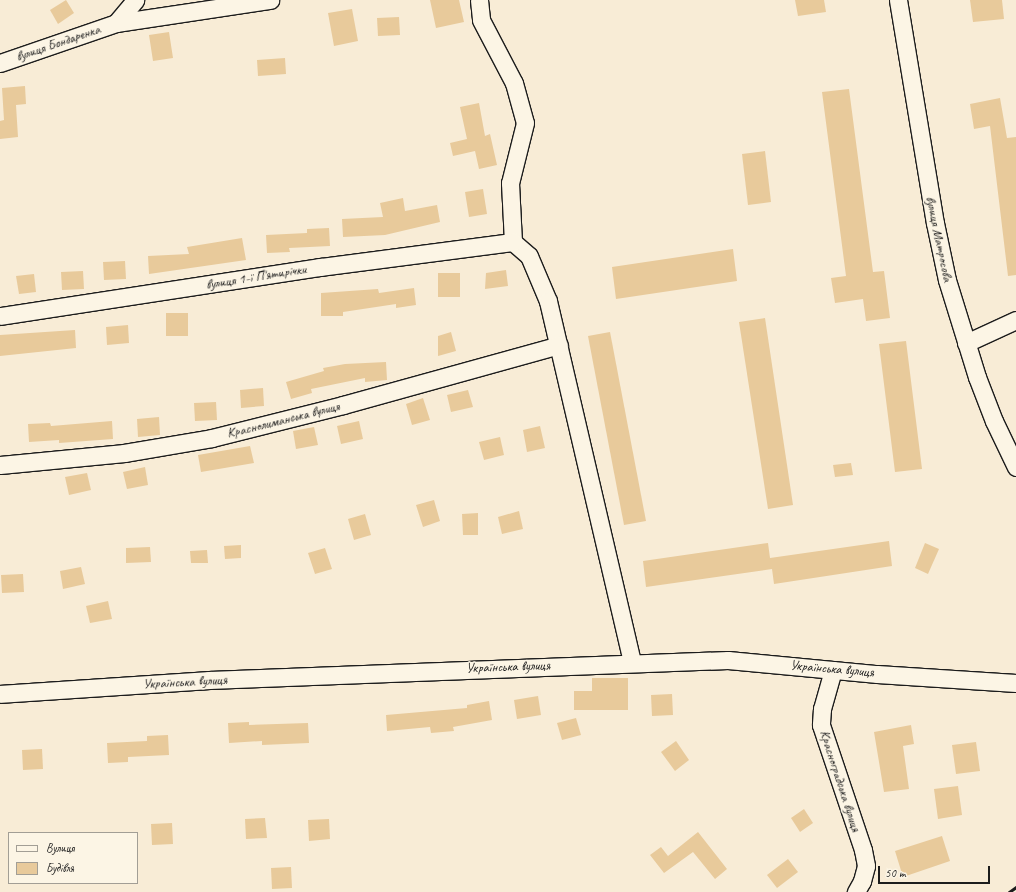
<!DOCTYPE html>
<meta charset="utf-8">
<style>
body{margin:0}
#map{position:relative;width:1016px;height:892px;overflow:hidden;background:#f8ecd6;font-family:Caveat,sans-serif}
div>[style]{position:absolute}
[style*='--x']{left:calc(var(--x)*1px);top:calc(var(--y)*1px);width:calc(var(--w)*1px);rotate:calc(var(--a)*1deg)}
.building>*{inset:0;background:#e8ca9b}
.roads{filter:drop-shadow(1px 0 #1c1c1c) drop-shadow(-1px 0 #1c1c1c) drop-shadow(0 1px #1c1c1c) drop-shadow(0 -1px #1c1c1c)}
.minor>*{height:17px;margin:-8.5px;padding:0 8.5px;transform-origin:8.5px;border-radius:8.5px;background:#fcf5e5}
.rail>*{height:3px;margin:-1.5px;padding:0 1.5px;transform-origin:1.5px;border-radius:1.5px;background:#1c1c1c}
span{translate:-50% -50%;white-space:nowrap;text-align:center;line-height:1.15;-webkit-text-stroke:3px #fcf5e5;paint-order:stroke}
.street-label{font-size:14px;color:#1c1c1c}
.legend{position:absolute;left:8px;top:832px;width:130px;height:52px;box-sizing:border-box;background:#fcf5e5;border:1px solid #a29e95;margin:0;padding:5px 7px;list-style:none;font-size:12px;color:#1c1c1c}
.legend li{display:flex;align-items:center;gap:8px;height:20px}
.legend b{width:20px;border:1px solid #a29e95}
.scale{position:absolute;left:878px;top:866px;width:112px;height:18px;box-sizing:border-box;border:2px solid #1c1c1c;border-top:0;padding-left:5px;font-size:12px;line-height:14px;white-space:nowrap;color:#1c1c1c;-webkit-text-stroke:3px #fcf5e5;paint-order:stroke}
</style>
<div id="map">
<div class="building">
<i style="clip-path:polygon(66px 0,74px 13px,58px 24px,50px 10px)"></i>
<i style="clip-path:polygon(430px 0,459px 0,464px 22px,436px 28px)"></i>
<i style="clip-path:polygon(795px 0,824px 0,826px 12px,798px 16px)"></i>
<i style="clip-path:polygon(970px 0,1002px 0,1004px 19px,973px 22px)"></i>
<i style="clip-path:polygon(352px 9px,358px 41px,334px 46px,328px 13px)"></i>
<i style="clip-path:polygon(399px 17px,400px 35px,378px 36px,377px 18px)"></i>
<i style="clip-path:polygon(169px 32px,173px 58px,153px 61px,149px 35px)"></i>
<i style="clip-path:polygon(285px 58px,286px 74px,258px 76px,257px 60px)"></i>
<i style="clip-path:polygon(25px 86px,26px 104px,16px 105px,18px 137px,0 139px,0 121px,4px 120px,2px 88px)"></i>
<i style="clip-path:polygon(849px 89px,873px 272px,884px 271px,890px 318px,866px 321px,863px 299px,835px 303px,831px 278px,846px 276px,822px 92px)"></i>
<i style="clip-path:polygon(1000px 98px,1007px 138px,1016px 137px,1016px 275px,1008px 276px,990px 126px,974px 129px,970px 104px)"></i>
<i style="clip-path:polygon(479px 103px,485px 136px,490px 134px,497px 165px,479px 169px,475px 151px,453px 156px,450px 143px,467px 139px,460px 107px)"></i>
<i style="clip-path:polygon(765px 151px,771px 202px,748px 205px,742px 154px)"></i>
<i style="clip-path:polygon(483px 189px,487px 214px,469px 217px,465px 192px)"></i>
<i style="clip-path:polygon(403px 198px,405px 211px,437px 205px,440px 222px,385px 235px,343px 237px,342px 219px,383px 217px,380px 203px)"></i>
<i style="clip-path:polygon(329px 228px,330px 246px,289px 248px,290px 252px,267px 253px,266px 235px,307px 233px,307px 229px)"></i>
<i style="clip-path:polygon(242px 238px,246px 260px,149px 274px,148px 256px,189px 254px,187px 247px)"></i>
<i style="clip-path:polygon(733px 249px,737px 281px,616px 299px,612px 267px)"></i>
<i style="clip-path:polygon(125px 261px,126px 279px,104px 280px,103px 262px)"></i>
<i style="clip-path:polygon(506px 270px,508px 286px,485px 289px,486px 273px)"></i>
<i style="clip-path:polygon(83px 271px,84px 289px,62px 290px,61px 272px)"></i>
<i style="clip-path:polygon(438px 273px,460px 273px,460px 297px,438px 297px)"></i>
<i style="clip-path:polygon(34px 274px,36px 292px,19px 294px,16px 276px)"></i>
<i style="clip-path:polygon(414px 288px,416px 305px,396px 308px,396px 304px,343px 312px,343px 316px,321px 316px,321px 293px,378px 289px,379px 293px)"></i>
<i style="clip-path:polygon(166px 313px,188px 313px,188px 336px,166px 336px)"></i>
<i style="clip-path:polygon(765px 318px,793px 505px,768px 509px,739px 322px)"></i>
<i style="clip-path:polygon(128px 325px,129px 343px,107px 345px,106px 327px)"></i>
<i style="clip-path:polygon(75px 330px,76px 348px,0 356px,0 335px)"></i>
<i style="clip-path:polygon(451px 332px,456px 351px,438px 356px,438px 336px)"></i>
<i style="clip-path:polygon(610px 332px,646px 521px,624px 525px,588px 336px)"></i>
<i style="clip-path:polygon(906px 341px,922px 469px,895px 472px,879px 344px)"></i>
<i style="clip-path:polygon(386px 362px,387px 380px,365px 382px,365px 378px,311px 389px,312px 393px,291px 399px,286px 382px,324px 371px,323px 368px,345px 364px)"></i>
<i style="clip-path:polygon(263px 388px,264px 406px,241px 408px,240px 390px)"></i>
<i style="clip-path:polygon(468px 390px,473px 407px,451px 412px,447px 395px)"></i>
<i style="clip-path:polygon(423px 398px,430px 420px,412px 425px,406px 404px)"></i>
<i style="clip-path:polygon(216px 402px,217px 420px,195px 421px,194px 403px)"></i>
<i style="clip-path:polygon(159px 417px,160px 435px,138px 437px,137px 419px)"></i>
<i style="clip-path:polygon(112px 421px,113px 439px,59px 443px,59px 440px,29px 442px,28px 424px,50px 423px,51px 426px)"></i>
<i style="clip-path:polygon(359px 421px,363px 439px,341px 444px,337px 426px)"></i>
<i style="clip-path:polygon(540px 426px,545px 448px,527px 452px,523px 430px)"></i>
<i style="clip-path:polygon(314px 427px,318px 445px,296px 449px,293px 431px)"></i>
<i style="clip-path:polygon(500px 437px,504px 455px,484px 460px,479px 442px)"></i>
<i style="clip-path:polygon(250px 446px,254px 463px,201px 472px,198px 455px)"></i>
<i style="clip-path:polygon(851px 463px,853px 475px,835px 477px,833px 465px)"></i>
<i style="clip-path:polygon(145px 467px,148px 485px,127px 489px,123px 472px)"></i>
<i style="clip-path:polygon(87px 473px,91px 490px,69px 495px,65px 477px)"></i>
<i style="clip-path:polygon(434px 500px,440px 521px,423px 527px,416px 505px)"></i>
<i style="clip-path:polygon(519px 511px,523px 529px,502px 534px,498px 517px)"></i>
<i style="clip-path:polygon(478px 513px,478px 535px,463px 535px,462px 514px)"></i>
<i style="clip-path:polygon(365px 514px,371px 535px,354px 540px,348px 519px)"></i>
<i style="clip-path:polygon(889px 541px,892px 566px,774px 584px,772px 569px,646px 587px,643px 561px,768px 543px,770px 558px)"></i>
<i style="clip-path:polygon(925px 543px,939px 549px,928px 574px,915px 568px)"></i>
<i style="clip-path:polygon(241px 545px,241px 558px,225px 559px,224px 546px)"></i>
<i style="clip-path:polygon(150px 547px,151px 562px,126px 563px,126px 548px)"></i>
<i style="clip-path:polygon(325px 548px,332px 569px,315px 574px,308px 553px)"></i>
<i style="clip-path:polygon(207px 550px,208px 563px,191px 563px,190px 551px)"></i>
<i style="clip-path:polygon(81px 567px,85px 584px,63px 589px,60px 571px)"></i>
<i style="clip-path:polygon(23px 574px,24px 592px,2px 593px,1px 575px)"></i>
<i style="clip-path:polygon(108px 601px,112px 619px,90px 623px,86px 606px)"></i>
<i style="clip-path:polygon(592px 678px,628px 678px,628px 710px,574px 710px,574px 691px,592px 691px)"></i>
<i style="clip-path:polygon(672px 694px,673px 715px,652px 716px,651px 695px)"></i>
<i style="clip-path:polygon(538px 696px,541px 715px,517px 719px,514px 700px)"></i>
<i style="clip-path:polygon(489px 701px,492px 720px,453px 727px,454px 731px,431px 733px,430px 727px,387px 731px,386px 715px,467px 708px,467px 705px)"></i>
<i style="clip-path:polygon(576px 718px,581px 735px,562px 740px,557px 723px)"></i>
<i style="clip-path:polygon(249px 722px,249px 725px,308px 723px,309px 743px,262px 745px,262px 741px,229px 743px,228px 723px)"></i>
<i style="clip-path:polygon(911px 725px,914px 744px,903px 746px,909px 789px,884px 792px,874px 732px)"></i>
<i style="clip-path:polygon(168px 735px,169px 755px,128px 757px,128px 762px,108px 763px,107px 743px,147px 741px,147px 736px)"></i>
<i style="clip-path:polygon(676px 741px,689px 760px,675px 771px,661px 752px)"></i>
<i style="clip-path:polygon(976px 742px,980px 771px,956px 774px,952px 745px)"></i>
<i style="clip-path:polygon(42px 749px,43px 769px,23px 770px,22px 750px)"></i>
<i style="clip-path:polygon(958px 786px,962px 815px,938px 819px,934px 789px)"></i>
<i style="clip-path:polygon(804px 809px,813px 823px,800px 832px,791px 818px)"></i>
<i style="clip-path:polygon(265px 818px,267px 838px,246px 839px,245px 819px)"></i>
<i style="clip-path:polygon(329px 819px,330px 839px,309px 841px,308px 820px)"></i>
<i style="clip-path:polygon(172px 823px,173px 844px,152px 845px,151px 824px)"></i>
<i style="clip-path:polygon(698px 832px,727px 869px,715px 879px,693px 852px,664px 873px,650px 855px,661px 847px,668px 856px)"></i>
<i style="clip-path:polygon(942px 836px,950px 861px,903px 877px,895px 851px)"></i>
<i style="clip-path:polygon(788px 859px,798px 872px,777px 888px,767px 875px)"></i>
<i style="clip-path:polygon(291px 867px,292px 888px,272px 889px,271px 868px)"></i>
</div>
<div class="roads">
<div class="minor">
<i style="--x:479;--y:0;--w:20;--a:84"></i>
<i style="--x:481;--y:20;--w:71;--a:62.4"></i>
<i style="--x:514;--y:83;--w:41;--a:74.6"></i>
<i style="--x:525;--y:123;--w:62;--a:104"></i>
<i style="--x:510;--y:183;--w:59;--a:87.1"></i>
<i style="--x:513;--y:242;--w:21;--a:41"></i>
<i style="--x:529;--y:256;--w:49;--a:67.1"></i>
<i style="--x:548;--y:301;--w:371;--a:76.9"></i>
<i style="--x:898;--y:0;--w:226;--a:80.6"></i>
<i style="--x:935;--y:223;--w:58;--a:78.1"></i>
<i style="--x:947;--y:280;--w:102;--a:72.8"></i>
<i style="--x:977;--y:377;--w:47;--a:68.9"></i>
<i style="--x:994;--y:421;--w:51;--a:64.4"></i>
<i style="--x:116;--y:23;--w:156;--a:-8.5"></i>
<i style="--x:0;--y:63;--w:123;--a:-19"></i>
<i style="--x:116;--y:23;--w:30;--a:-50"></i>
<i style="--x:0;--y:316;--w:324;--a:-8.7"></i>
<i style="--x:320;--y:267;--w:195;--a:-7.4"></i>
<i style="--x:966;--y:343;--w:55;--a:-24.7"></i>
<i style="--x:0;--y:465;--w:125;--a:-5.5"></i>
<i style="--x:124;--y:453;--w:89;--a:-9.7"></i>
<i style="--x:212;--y:438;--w:135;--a:-14.1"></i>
<i style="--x:343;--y:405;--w:224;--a:-15.5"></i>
<i style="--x:833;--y:670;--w:41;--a:105.8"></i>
<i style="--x:822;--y:709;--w:16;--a:94"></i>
<i style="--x:821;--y:725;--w:132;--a:71.4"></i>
<i style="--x:863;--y:850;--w:16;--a:79"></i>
<i style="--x:866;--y:866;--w:16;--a:105"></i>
<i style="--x:862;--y:881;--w:13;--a:119"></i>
<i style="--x:0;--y:694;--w:209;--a:-3.8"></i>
<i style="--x:209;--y:680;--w:519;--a:-2.21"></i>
<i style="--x:728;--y:660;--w:150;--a:5.4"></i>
<i style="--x:877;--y:674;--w:139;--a:3.7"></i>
</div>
</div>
<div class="rail">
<i style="--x:1009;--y:892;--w:9;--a:-36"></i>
</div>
<div class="street-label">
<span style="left:58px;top:43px;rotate:-19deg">вулиця Бондаренка</span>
<span style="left:939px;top:239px;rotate:78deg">вулиця Матросова</span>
<span style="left:256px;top:277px;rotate:-9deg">вулиця 1-ї П'ятирічки</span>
<span style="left:283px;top:420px;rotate:-14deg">Краснолиманська вулиця</span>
<span style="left:508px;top:667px;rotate:-2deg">Українська вулиця</span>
<span style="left:832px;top:669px;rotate:5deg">Українська вулиця</span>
<span style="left:185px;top:682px;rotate:-3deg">Українська вулиця</span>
<span style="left:840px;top:781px;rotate:72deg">Красноградська вулиця</span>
</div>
<ul class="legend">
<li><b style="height:5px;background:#fcf5e5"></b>Вулиця</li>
<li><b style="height:11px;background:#e8ca9b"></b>Будівля</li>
</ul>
<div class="scale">50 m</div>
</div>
